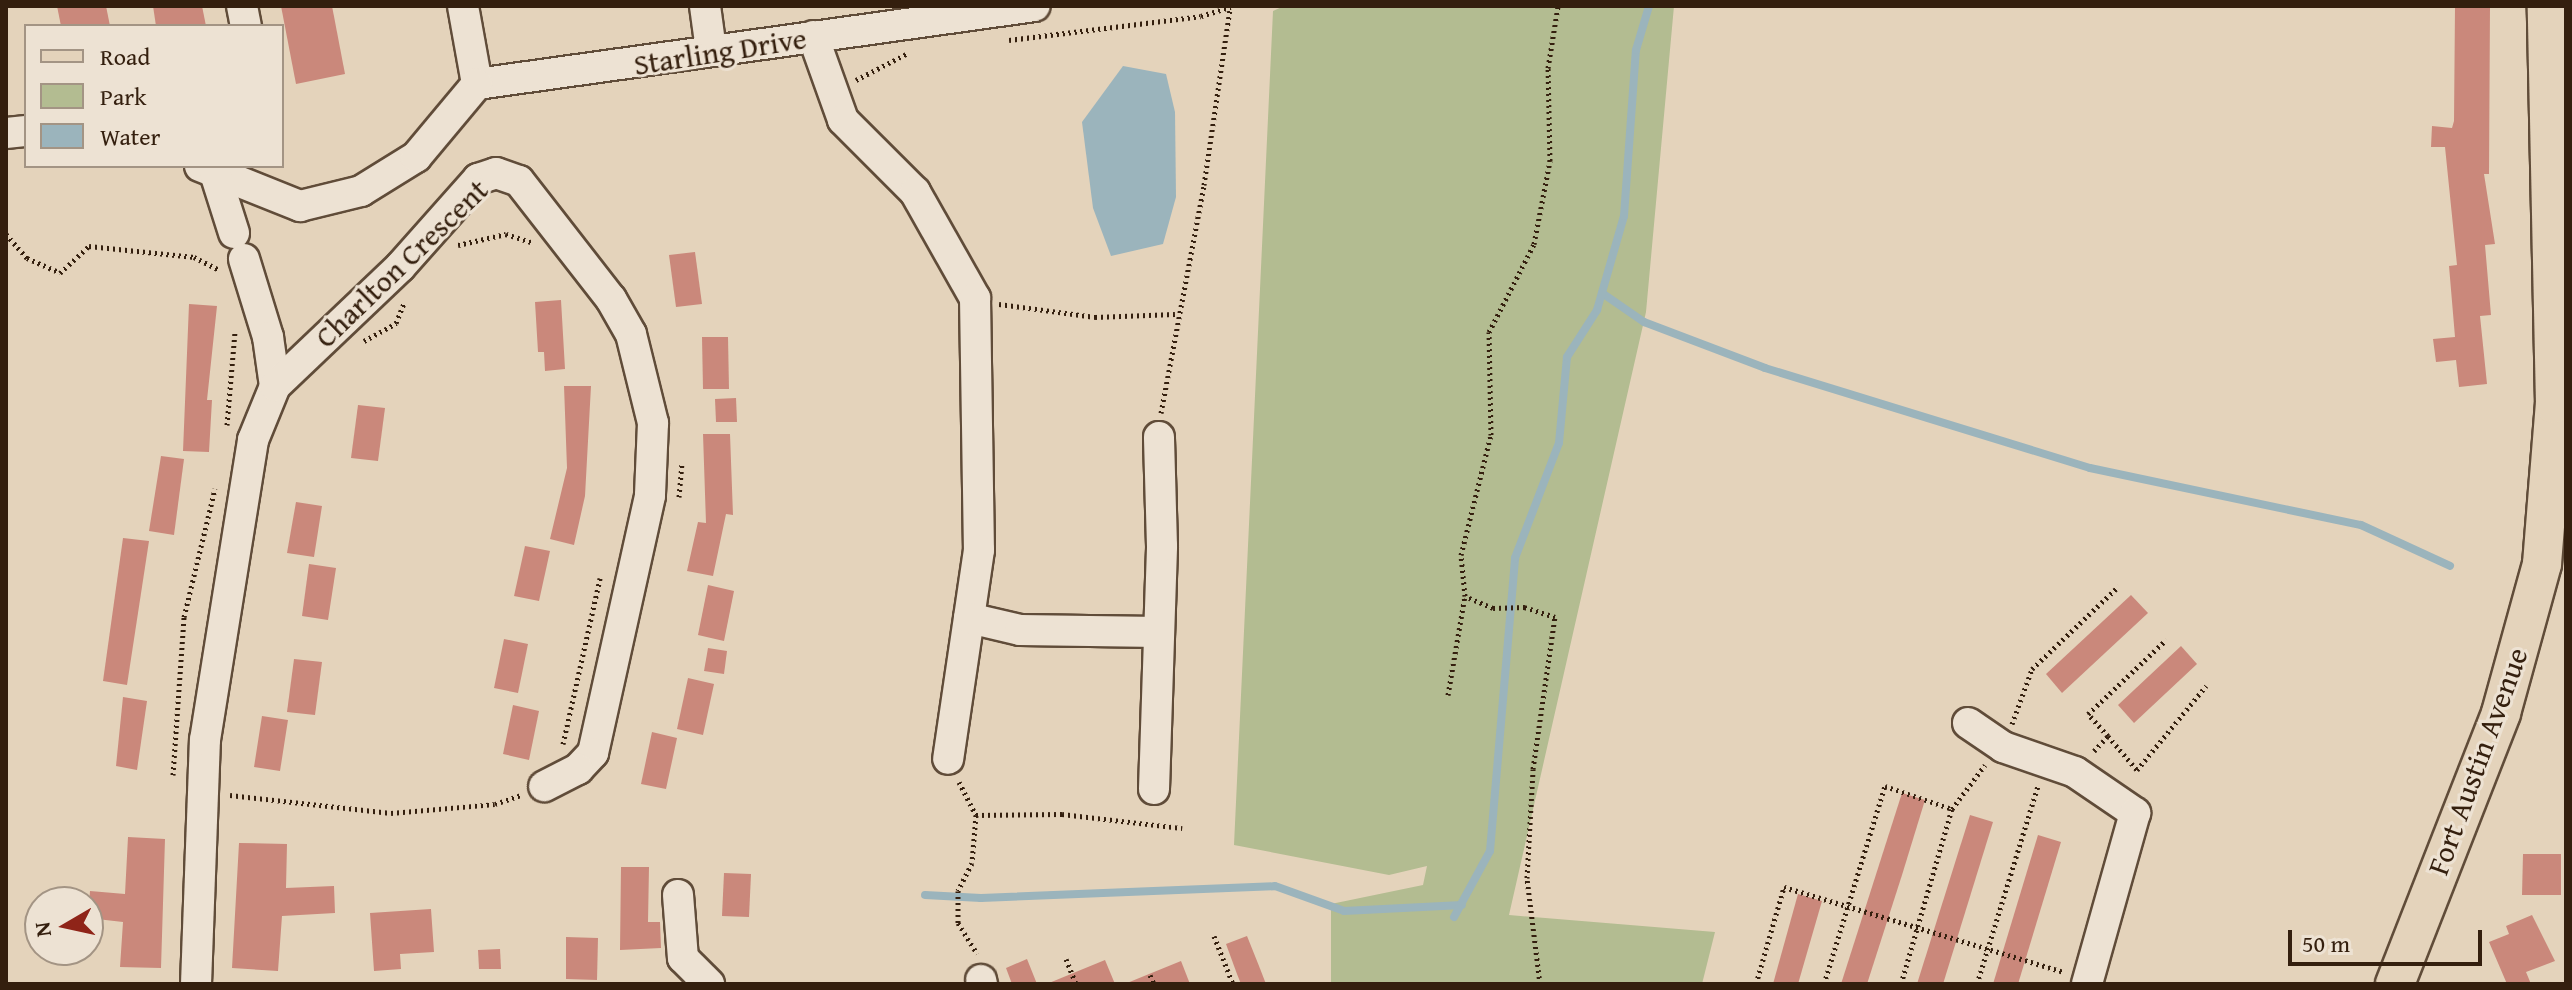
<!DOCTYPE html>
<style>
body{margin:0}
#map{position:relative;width:2572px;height:990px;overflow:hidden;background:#e4d3bb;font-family:"Gentium Book Plus",serif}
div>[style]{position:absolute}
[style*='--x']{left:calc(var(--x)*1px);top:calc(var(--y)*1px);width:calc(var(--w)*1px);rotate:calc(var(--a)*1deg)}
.green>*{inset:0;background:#b3bc91}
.water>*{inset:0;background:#9bb4bc}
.stream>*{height:8px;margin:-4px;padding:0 4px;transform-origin:4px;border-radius:4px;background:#9bb4bc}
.building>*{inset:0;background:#ca887b}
.path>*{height:5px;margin-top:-2.5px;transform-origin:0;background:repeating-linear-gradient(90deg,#341f0e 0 2px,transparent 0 6px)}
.roads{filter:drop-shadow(2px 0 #604c39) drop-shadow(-2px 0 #604c39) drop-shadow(0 2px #604c39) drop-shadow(0 -2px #604c39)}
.minor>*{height:30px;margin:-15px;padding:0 15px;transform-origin:15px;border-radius:15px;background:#ede2d3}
.major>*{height:38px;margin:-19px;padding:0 19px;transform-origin:19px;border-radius:19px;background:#e4d3bb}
span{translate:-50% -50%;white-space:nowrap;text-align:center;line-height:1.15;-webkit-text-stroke:6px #ede2d3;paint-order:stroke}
.street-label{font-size:30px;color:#341f0e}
.frame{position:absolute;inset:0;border:8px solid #341f0e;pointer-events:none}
.legend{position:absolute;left:24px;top:24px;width:260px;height:144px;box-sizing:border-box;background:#ede2d3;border:2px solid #a39484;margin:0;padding:10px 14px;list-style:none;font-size:24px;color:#341f0e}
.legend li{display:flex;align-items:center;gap:16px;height:40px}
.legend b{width:40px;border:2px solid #a39484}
.north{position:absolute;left:24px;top:886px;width:80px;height:80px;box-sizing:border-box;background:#ede2d3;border:2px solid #a39484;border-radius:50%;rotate:261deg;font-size:22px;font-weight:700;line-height:32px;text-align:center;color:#341f0e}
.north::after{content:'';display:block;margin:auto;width:28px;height:36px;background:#8f2418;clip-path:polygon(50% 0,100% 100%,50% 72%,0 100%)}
.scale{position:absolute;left:2288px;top:930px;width:194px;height:36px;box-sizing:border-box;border:4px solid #341f0e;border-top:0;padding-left:10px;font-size:24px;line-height:28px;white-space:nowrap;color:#341f0e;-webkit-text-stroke:6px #ede2d3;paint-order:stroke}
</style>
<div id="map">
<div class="green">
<i style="clip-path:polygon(1284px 6px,1674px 6px,1646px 312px,1509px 915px,1715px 932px,1702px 984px,1331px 984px,1331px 904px,1423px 885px,1427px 866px,1389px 875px,1234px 845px,1273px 11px)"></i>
</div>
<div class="water">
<i style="clip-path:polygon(1123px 66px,1166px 74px,1175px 112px,1176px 197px,1163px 244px,1111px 256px,1093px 208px,1082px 122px)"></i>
</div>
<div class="stream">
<i style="--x:1602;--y:293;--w:51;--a:34.6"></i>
<i style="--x:1644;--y:322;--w:129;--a:20.8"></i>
<i style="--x:1765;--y:368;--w:340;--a:17.1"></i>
<i style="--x:2090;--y:468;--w:277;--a:11.9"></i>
<i style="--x:2361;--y:525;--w:98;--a:24.7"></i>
<i style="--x:925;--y:895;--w:56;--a:3.1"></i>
<i style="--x:981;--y:898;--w:294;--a:-2.3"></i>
<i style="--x:1275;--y:886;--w:73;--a:19.9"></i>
<i style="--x:1344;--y:911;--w:118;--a:-2.9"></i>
<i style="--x:1454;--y:917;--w:75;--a:-61.4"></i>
<i style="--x:1490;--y:851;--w:294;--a:-85.1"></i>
<i style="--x:1515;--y:558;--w:123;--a:-69.1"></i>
<i style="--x:1559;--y:443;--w:86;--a:-84.7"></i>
<i style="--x:1567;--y:357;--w:56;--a:-57.4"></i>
<i style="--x:1597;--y:310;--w:98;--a:-74"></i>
<i style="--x:1624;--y:216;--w:166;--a:-85.9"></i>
<i style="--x:1636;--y:50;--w:46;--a:-73.5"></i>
</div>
<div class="building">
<i style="clip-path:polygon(57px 6px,106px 6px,110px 26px,61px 26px)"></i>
<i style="clip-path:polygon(153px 6px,202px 6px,206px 26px,156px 26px)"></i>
<i style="clip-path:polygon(281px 6px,332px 6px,345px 74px,296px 84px)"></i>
<i style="clip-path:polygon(2455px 6px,2490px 6px,2489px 174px,2484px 174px,2495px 244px,2485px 245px,2491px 315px,2480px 316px,2487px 384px,2459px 387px,2456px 360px,2436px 362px,2433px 339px,2455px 337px,2449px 266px,2457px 265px,2445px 147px,2431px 147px,2432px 126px,2452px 128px,2454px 121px)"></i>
<i style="clip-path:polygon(695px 252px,702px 304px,676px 307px,669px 255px)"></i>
<i style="clip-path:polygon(561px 300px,565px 369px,545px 371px,544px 352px,538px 352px,535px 302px)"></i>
<i style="clip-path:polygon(189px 304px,217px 306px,207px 400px,212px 400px,209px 452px,183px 451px)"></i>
<i style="clip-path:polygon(702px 337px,728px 337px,729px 389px,703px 389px)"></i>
<i style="clip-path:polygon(564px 386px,591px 386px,585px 496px,574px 545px,550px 539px,567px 468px)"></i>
<i style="clip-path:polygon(736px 398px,737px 422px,716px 422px,715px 399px)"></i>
<i style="clip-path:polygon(358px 405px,385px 408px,378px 461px,351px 458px)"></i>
<i style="clip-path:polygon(703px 434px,730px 434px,733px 515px,726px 514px,713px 576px,687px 571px,698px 522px,706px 523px)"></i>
<i style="clip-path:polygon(161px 456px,184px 459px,174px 535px,149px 531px)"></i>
<i style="clip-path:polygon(296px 502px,322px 506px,314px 557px,287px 553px)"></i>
<i style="clip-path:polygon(123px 538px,149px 541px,127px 685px,103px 681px)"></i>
<i style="clip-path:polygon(525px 546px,550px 551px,539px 601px,514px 596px)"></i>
<i style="clip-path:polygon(309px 564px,336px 568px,328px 620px,302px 616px)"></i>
<i style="clip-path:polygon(708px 585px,734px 591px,724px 641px,698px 635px)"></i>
<i style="clip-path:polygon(2131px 595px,2148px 613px,2062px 693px,2046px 674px)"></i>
<i style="clip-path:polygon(504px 639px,528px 644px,518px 693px,494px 688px)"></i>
<i style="clip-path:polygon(2181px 646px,2197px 664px,2134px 723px,2118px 705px)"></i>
<i style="clip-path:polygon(708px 648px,727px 651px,724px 674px,704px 671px)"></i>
<i style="clip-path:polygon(294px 659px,322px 662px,315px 715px,287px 712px)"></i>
<i style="clip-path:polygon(688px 678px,714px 684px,703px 735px,677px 729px)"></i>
<i style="clip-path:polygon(123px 697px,147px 701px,137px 770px,116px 766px)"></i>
<i style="clip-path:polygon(513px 705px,539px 711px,529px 760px,503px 754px)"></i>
<i style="clip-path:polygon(262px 716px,288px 720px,280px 771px,254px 767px)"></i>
<i style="clip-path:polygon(652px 732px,677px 738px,666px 789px,641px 784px)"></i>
<i style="clip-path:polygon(1902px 793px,1925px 800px,1902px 875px,1867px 984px,1841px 984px)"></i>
<i style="clip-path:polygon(1970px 815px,1993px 822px,1943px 984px,1917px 984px)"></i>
<i style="clip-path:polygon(2038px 835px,2061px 842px,2018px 984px,1993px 984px)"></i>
<i style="clip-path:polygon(128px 837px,165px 839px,161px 968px,120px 967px,123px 922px,88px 918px,90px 891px,125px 894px)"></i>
<i style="clip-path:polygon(239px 843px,287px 844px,286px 888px,334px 886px,335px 913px,282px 916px,278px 971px,232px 968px)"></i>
<i style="clip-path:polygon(2523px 854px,2561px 854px,2561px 895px,2522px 895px)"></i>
<i style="clip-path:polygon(621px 867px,649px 867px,648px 922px,660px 922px,661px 948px,620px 950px)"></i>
<i style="clip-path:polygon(724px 873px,751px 874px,749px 917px,722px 916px)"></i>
<i style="clip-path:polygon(1798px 894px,1822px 901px,1798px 984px,1773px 984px)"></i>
<i style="clip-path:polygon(431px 909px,434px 952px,400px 954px,401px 969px,374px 971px,370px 913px)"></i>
<i style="clip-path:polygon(2532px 915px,2555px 961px,2526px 972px,2531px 984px,2507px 984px,2489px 942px,2509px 934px,2506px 926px)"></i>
<i style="clip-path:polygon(1247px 936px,1259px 966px,1266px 984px,1241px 984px,1237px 974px,1226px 944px)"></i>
<i style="clip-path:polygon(566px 937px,598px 938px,597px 980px,566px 979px)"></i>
<i style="clip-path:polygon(500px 949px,501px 969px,479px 969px,478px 950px)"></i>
<i style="clip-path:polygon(1027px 959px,1037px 984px,1012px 984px,1006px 968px)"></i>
<i style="clip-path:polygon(1105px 960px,1115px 984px,1049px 984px,1049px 983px)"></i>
<i style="clip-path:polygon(1181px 961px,1190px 984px,1128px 984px,1127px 983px)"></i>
</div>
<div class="path">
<i style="--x:1009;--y:40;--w:193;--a:-7.1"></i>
<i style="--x:1201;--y:16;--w:31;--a:-17"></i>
<i style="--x:856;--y:80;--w:59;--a:-27.4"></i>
<i style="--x:6;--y:234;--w:32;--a:49"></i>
<i style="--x:27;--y:258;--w:36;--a:24"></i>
<i style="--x:60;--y:273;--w:40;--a:-43"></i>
<i style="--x:89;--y:246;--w:106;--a:6"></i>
<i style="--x:194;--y:257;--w:29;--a:27"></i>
<i style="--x:458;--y:245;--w:49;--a:-12.9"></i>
<i style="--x:506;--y:234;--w:28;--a:18"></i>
<i style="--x:999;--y:304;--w:97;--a:7.7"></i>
<i style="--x:1095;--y:317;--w:80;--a:-2.1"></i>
<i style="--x:364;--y:341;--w:37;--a:-29"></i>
<i style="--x:396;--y:323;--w:22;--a:-68"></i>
<i style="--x:1161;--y:413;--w:232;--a:-79.3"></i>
<i style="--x:1204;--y:185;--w:179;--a:-81.6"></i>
<i style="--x:227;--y:425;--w:94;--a:-85.1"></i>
<i style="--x:679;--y:497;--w:34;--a:-85"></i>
<i style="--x:1448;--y:695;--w:100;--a:-80.3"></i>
<i style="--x:2012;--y:724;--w:59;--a:-70"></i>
<i style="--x:2032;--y:669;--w:120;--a:-43.7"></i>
<i style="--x:2108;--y:736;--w:45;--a:49.5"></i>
<i style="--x:2137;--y:770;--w:109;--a:-50.6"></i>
<i style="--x:563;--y:744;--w:170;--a:-77.4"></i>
<i style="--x:2094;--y:751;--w:21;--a:-47"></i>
<i style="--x:2108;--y:736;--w:30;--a:-132"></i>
<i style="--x:2088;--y:714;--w:108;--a:-43.5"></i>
<i style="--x:173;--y:775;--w:158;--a:-86"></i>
<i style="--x:184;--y:617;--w:132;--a:-76.4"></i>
<i style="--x:959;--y:782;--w:37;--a:63"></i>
<i style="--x:976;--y:815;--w:48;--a:94.8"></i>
<i style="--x:972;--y:863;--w:31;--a:117"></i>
<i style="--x:958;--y:891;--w:32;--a:90"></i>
<i style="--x:958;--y:923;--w:36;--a:58"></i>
<i style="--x:230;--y:795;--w:162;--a:6.4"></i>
<i style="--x:391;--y:813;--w:104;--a:-4.9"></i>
<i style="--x:495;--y:804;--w:28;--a:-19"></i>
<i style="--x:976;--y:815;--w:86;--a:-0.7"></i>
<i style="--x:1062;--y:814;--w:121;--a:6.7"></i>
<i style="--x:1214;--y:936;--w:52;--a:68.4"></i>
<i style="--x:1066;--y:959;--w:27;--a:68"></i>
<i style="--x:1150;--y:975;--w:10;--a:66"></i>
<i style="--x:1540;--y:984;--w:107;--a:-97"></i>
<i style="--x:1527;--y:878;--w:109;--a:-86.8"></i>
<i style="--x:1533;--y:769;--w:154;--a:-81.8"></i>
<i style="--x:1555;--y:617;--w:32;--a:-162"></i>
<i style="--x:1525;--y:607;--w:32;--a:178"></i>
<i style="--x:1493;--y:608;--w:30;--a:-157"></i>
<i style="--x:1465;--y:596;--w:41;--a:-95.6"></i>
<i style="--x:1461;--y:555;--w:124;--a:-76"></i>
<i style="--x:1491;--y:435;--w:103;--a:-91.1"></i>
<i style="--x:1489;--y:332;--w:99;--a:-62.9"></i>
<i style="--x:1534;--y:244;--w:85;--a:-79.1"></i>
<i style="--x:1550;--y:161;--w:93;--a:-91.2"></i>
<i style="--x:1548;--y:68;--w:63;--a:-80.8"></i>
<i style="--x:1756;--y:984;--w:101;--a:-73.9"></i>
<i style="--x:1784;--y:887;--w:292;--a:16.9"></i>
<i style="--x:1824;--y:984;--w:207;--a:-72.9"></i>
<i style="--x:1885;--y:786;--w:71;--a:18.9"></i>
<i style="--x:1901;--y:984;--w:182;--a:-73.8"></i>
<i style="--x:1952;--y:809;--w:55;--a:-53.1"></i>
<i style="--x:1977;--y:984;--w:207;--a:-72.9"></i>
</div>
<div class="roads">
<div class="minor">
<i style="--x:242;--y:6;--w:20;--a:79"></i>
<i style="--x:463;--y:6;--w:79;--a:79.8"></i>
<i style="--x:705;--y:6;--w:44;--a:82.2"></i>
<i style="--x:813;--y:36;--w:89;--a:70.3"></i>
<i style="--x:843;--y:120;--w:102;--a:45"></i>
<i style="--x:915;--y:192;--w:122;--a:60.5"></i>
<i style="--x:975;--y:298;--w:252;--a:89.1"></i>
<i style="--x:979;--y:550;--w:211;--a:98.4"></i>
<i style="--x:477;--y:84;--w:563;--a:-7.96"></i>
<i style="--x:6;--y:133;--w:20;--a:-6"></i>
<i style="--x:200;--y:166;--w:108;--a:21.8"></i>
<i style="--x:300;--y:206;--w:63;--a:-13.8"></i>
<i style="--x:361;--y:191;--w:65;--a:-31.7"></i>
<i style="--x:416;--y:157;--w:95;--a:-50.1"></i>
<i style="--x:215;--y:173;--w:63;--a:72.4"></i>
<i style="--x:244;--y:259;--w:82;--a:72.9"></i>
<i style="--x:268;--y:337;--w:49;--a:81.9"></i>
<i style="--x:969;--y:618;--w:52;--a:13.2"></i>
<i style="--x:1020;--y:630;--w:139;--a:0.8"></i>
<i style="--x:1968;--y:723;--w:42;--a:34.4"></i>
<i style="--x:2003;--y:747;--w:76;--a:19.1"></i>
<i style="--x:2075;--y:772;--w:73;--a:34.3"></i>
<i style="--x:2135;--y:813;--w:178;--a:105.7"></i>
<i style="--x:1154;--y:789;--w:243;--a:-88.1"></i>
<i style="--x:1162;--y:546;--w:109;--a:-91.6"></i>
<i style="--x:678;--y:895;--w:63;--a:85.5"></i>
<i style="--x:683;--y:958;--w:37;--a:45"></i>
<i style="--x:981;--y:980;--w:4;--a:76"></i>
<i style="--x:196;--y:984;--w:244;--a:-87.9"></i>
<i style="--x:205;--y:740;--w:304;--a:-80.9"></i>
<i style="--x:253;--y:440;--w:58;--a:-67.8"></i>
<i style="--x:275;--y:386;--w:173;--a:-43.6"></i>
<i style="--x:400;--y:267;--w:118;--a:-48.4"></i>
<i style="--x:478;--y:179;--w:19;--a:-18"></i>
<i style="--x:496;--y:173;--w:24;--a:19"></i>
<i style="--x:519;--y:181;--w:150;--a:52.1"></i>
<i style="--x:611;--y:299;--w:40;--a:60.3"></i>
<i style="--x:631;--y:334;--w:92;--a:76.1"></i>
<i style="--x:653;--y:423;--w:73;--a:92.4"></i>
<i style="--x:650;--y:496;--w:263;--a:102.5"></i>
<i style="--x:593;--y:753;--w:22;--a:133"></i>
<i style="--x:578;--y:769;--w:38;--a:153"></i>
</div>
<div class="major">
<i style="--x:2395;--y:984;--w:291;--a:-68.6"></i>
<i style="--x:2501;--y:713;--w:155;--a:-74.6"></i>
<i style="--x:2542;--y:564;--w:161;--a:-85.4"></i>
<i style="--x:2555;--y:404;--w:398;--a:-91.2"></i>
</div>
</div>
<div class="street-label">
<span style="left:720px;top:51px;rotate:-9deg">Starling Drive</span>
<span style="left:401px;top:263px;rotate:-44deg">Charlton Crescent</span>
<span style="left:2477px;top:761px;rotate:-70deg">Fort Austin Avenue</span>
</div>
<div class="frame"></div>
<ul class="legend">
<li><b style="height:10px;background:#e4d3bb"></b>Road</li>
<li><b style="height:22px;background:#b3bc91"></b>Park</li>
<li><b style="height:22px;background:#9bb4bc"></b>Water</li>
</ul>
<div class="north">N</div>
<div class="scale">50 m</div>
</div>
